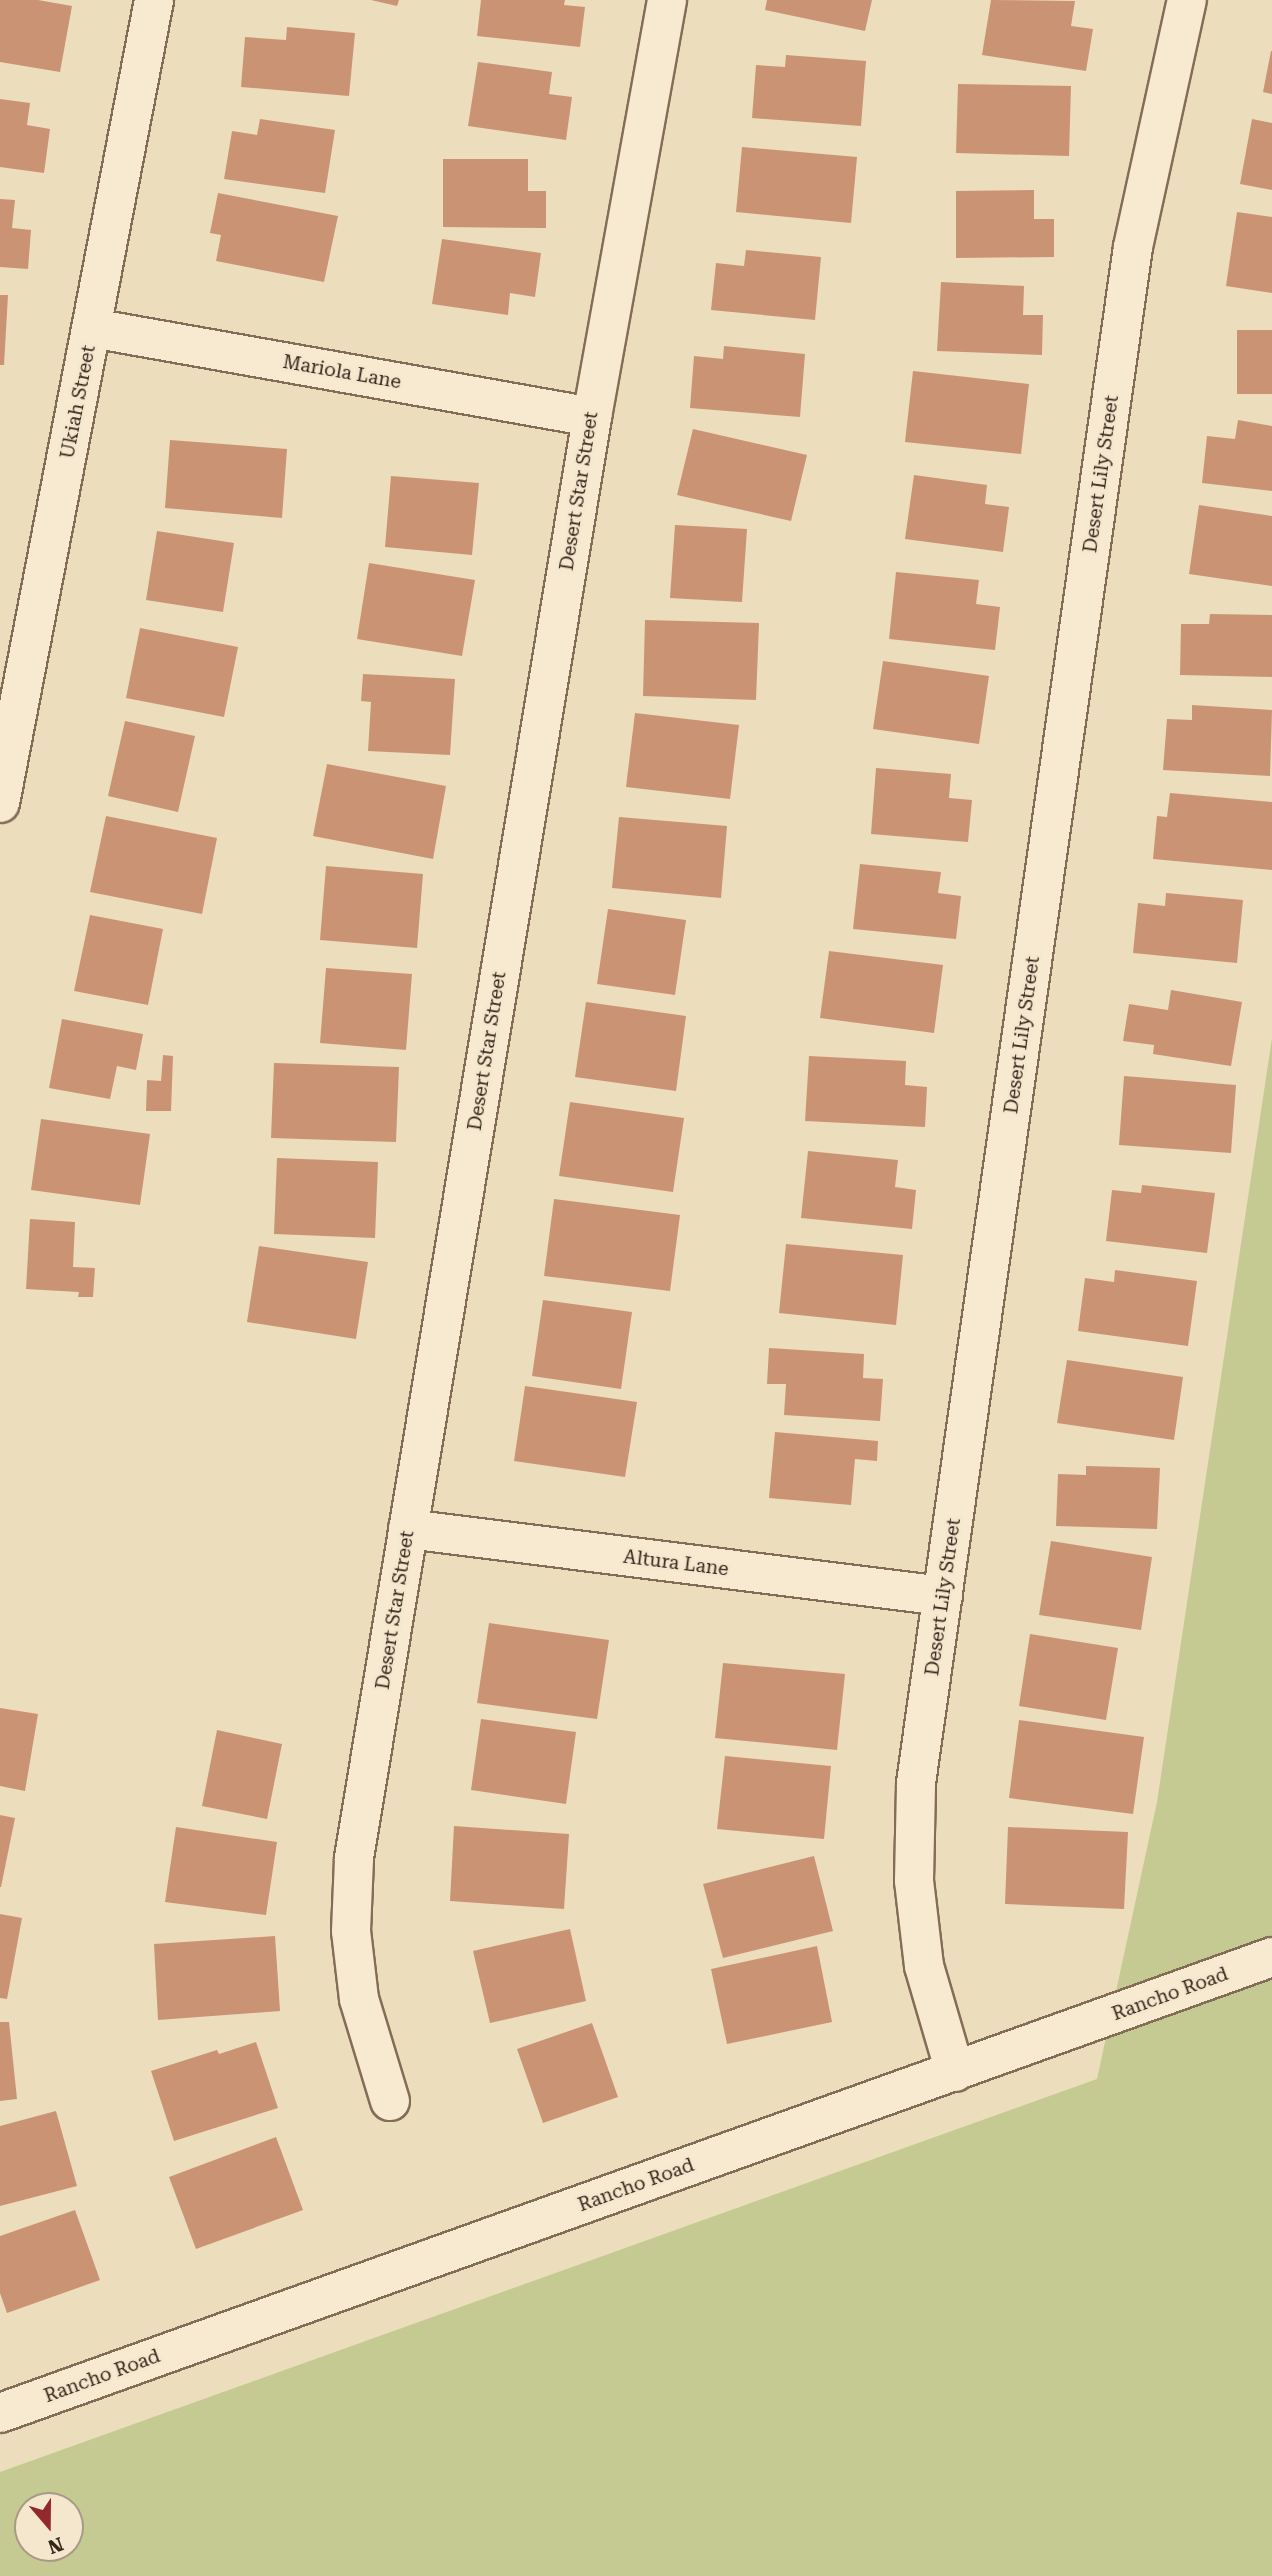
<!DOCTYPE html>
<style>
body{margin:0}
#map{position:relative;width:1272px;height:2576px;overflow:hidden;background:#ecddbd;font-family:"Roboto Serif",serif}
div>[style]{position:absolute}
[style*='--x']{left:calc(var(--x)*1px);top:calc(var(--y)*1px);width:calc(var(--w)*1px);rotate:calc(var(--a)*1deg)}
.green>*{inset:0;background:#c5ca92}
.building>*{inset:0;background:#ca9474}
.roads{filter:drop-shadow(2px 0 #846d57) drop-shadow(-2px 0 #846d57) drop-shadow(0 2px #846d57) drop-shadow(0 -2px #846d57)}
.street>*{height:38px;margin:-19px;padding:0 19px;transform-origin:19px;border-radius:19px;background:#f8ead0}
span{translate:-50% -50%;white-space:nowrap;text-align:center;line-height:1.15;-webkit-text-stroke:5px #f4e7cd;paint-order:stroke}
.street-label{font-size:19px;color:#33261b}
.north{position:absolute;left:14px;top:2492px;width:70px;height:70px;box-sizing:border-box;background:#f4e7cd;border:2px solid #a79a86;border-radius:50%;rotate:160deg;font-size:19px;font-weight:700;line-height:28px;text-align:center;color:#33261b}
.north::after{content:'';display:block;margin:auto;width:24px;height:32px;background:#91292d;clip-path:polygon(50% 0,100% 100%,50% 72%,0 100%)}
</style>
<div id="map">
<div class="green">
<i style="clip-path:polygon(evenodd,1272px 1038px,1272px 2576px,0 2576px,0 2472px,1097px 2079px,1157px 1802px,1272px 1038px,28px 2506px,70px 2506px,70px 2548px,28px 2548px,28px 2506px)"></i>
</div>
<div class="building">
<i style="clip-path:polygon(0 0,38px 0,72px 6px,60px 72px,0 62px)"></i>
<i style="clip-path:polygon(371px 0,399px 0,397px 6px)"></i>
<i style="clip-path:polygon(481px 0,565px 0,564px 5px,585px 7px,580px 47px,477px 36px)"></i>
<i style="clip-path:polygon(767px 0,872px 0,865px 31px,765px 10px)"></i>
<i style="clip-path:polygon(991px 0,1075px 1px,1071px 26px,1093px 29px,1086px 71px,982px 55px)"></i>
<i style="clip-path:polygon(287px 27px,355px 33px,349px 96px,241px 87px,245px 37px,286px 40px)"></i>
<i style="clip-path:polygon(1271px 51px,1272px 51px,1272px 94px,1263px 92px)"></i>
<i style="clip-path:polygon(786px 55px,866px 61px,861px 126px,752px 118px,756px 65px,785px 67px)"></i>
<i style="clip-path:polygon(478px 62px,552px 72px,549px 94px,572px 97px,566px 140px,468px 126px)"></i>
<i style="clip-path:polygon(958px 84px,1071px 86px,1069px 156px,956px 153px)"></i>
<i style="clip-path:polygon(0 99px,30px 103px,27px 125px,50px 129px,44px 173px,0 167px)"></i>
<i style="clip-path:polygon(260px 119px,335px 130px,325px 193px,224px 179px,232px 131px,257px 135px)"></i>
<i style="clip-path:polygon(1252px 119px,1272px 123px,1272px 190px,1240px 184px)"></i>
<i style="clip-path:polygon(742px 147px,857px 157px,851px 223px,736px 212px)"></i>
<i style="clip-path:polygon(443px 159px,528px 159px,528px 191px,546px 191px,546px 228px,443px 227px)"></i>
<i style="clip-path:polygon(1034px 190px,1034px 219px,1054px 219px,1054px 257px,956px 258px,956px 191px)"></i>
<i style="clip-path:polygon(218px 193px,338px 216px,324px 282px,216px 261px,221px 235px,210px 233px)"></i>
<i style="clip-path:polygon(0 199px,15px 200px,12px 228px,31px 230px,28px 269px,0 267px)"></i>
<i style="clip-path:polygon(1237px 212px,1272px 217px,1272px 293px,1226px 286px)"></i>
<i style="clip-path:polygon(442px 239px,541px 253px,535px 297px,510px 293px,508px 315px,432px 304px)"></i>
<i style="clip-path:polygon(746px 250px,821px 257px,815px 320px,711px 310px,716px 263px,744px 266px)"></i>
<i style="clip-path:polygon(941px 282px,1024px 286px,1023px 315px,1043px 315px,1042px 355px,937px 351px)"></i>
<i style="clip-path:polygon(0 295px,8px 295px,4px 365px,0 365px)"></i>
<i style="clip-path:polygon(1237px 330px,1272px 330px,1272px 394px,1237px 394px)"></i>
<i style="clip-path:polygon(724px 346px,805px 354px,800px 417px,690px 408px,694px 356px,723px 359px)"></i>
<i style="clip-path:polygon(913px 371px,1029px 384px,1021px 454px,905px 442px)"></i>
<i style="clip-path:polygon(1238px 420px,1272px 426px,1272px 491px,1202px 483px,1207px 436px,1235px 439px)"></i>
<i style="clip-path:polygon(693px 429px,807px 455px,791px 521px,677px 495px)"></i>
<i style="clip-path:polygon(170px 440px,287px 449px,282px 518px,165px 508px)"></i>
<i style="clip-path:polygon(914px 475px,987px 485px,985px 504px,1009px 507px,1003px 552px,905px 539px)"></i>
<i style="clip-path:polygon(391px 476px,479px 483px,472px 555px,385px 547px)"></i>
<i style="clip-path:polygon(1199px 505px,1272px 516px,1272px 586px,1189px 574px)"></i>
<i style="clip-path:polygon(675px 525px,747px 529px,742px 602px,670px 598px)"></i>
<i style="clip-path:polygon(157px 531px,234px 543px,223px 612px,146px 600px)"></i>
<i style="clip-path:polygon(369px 563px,475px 580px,462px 656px,357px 639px)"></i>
<i style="clip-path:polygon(896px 572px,979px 580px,976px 604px,1000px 607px,995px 650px,889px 639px)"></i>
<i style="clip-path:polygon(1210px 614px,1272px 615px,1272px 677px,1180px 675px,1181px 624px,1209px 624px)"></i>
<i style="clip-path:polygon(645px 620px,759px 623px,756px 700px,643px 696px)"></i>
<i style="clip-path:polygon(140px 628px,238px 647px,224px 717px,126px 698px)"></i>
<i style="clip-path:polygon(883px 661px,989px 676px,979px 744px,873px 729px)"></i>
<i style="clip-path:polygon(363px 674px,455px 679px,450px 755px,368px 751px,371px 702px,361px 701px)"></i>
<i style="clip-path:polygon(1192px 705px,1272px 710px,1270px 776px,1163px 770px,1167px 719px,1192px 720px)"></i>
<i style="clip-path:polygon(635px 713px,739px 725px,730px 799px,626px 787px)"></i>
<i style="clip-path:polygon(125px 721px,195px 736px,178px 812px,108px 796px)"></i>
<i style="clip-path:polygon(327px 764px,446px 786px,433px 859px,313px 836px)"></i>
<i style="clip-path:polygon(876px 768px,951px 774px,949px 798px,972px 800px,968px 842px,871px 834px)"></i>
<i style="clip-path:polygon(1170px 793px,1272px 802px,1272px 870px,1153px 859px,1157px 816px,1167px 817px)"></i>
<i style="clip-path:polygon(106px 816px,217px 838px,202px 914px,90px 892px)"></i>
<i style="clip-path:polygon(619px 817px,727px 826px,721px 898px,612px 888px)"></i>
<i style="clip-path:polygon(860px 864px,941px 872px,938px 893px,961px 896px,956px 939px,853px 929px)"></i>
<i style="clip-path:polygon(326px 866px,423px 874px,417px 948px,320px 940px)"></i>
<i style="clip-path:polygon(1166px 893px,1243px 900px,1237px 963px,1133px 953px,1138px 903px,1165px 906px)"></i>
<i style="clip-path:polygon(608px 909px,686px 920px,675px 995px,597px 984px)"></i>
<i style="clip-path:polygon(90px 915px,163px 929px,148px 1005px,74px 991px)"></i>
<i style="clip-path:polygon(829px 951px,943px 965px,934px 1033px,820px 1018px)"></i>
<i style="clip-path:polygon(326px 968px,412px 974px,406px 1050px,320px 1043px)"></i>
<i style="clip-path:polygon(1171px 990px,1242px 1002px,1231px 1066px,1153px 1054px,1154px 1045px,1123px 1041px,1129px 1004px,1168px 1010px)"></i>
<i style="clip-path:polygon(586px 1002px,686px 1016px,676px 1091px,575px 1077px)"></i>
<i style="clip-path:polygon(62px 1019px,143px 1034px,136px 1070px,117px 1066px,110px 1099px,49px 1088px)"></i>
<i style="clip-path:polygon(163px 1055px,173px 1056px,171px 1111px,146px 1111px,147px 1080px,161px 1081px)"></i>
<i style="clip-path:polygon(809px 1056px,906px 1061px,905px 1085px,927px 1087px,925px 1127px,805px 1121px)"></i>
<i style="clip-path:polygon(274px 1063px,399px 1067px,396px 1142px,271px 1138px)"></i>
<i style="clip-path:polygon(1124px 1076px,1236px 1085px,1231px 1153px,1119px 1145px)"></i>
<i style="clip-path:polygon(570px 1102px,684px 1118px,673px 1192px,559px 1176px)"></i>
<i style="clip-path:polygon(41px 1119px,150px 1134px,140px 1205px,31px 1190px)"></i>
<i style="clip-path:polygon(808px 1151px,898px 1160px,895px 1187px,916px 1190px,912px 1229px,801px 1218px)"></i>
<i style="clip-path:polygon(277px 1158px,378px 1162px,375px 1238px,274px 1234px)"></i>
<i style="clip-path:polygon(1142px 1185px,1215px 1193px,1207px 1253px,1106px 1241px,1112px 1190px,1141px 1193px)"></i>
<i style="clip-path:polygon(554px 1199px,680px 1215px,670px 1291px,544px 1276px)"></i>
<i style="clip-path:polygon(30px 1219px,75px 1222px,73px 1267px,95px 1268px,93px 1297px,78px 1297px,79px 1292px,26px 1289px)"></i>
<i style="clip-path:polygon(786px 1244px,903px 1255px,896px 1325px,779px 1313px)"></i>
<i style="clip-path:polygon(259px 1246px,368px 1262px,356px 1339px,247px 1322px)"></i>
<i style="clip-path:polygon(1115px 1270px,1197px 1281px,1188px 1346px,1078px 1331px,1085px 1278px,1114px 1282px)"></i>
<i style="clip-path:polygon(543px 1300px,632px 1312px,621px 1389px,532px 1376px)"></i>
<i style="clip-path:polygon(769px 1348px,864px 1354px,863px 1378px,883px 1379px,880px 1421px,784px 1415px,786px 1384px,767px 1384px)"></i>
<i style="clip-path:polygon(1067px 1360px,1183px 1377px,1174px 1440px,1057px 1423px)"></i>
<i style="clip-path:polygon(525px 1386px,637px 1402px,625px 1477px,514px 1461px)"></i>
<i style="clip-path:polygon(775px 1432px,878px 1441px,877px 1461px,855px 1459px,851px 1505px,769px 1498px)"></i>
<i style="clip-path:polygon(1086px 1466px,1160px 1468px,1157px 1529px,1056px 1526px,1058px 1474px,1086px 1475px)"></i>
<i style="clip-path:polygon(1051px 1541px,1152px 1557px,1141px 1630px,1039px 1615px)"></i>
<i style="clip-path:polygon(489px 1623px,609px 1640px,597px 1719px,477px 1703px)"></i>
<i style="clip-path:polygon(1030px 1634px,1118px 1648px,1106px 1720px,1019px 1706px)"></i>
<i style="clip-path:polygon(723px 1663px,845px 1674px,837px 1750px,715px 1738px)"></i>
<i style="clip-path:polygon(0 1708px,38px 1714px,25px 1791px,0 1786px)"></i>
<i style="clip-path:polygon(481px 1719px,576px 1732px,566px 1804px,471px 1790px)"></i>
<i style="clip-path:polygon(1019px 1720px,1144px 1737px,1133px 1814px,1009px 1798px)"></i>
<i style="clip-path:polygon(217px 1730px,282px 1744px,267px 1819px,202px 1806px)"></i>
<i style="clip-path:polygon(725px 1756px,831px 1766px,824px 1839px,717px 1829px)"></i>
<i style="clip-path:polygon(0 1815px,15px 1818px,1px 1887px,0 1887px)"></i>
<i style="clip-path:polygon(454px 1826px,569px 1834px,564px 1909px,450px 1901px)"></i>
<i style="clip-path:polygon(176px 1827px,277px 1842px,266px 1915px,165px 1902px)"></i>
<i style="clip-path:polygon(1008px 1827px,1128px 1832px,1124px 1909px,1005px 1904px)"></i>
<i style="clip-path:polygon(814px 1856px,833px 1931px,723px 1958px,703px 1884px)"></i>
<i style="clip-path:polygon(0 1914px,22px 1918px,7px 1999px,0 1998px)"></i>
<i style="clip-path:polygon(570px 1929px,586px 2001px,490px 2023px,473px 1951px)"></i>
<i style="clip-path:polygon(275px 1936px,280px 2011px,158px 2020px,154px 1944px)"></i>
<i style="clip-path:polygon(817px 1946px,832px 2022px,727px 2044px,711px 1969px)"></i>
<i style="clip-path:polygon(0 2022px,9px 2022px,17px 2099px,0 2101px)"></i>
<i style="clip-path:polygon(592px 2023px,618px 2097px,543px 2123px,517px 2049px)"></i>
<i style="clip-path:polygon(256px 2042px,278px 2108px,174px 2141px,151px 2071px,217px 2050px,219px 2054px)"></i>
<i style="clip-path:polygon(56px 2111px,77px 2186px,0 2206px,0 2126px)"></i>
<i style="clip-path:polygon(276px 2137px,303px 2210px,196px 2249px,169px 2177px)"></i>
<i style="clip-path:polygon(75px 2210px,100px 2280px,7px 2313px,0 2293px,0 2236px)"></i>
</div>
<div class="roads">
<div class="street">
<i style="--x:92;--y:328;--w:508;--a:10.09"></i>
<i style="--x:0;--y:803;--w:818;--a:-79.14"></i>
<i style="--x:408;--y:1529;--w:539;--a:7.14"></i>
<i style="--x:955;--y:2072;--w:110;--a:-106.3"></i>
<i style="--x:924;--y:1966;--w:86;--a:-96.7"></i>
<i style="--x:914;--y:1881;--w:98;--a:-88.8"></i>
<i style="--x:916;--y:1783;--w:1551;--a:-81.96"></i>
<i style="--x:1133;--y:247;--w:253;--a:-77.7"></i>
<i style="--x:390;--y:2101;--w:107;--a:-106.9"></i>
<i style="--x:359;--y:1999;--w:68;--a:-96.7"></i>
<i style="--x:351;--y:1931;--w:73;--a:-87.6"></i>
<i style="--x:354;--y:1858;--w:1461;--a:-80.62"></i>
<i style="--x:592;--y:417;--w:424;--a:-79.8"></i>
<i style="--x:0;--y:2413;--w:1351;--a:-19.72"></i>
</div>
</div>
<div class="street-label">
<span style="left:342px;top:372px;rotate:10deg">Mariola Lane</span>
<span style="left:78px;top:402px;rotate:-79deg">Ukiah Street</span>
<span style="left:1101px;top:474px;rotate:-82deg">Desert Lily Street</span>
<span style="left:579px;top:491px;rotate:-81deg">Desert Star Street</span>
<span style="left:1022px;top:1035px;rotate:-82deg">Desert Lily Street</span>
<span style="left:487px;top:1051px;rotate:-81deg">Desert Star Street</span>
<span style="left:676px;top:1563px;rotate:7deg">Altura Lane</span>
<span style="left:943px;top:1597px;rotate:-82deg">Desert Lily Street</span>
<span style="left:395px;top:1610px;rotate:-81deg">Desert Star Street</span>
<span style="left:1170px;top:1994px;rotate:-20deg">Rancho Road</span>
<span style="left:636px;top:2185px;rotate:-20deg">Rancho Road</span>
<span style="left:102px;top:2376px;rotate:-20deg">Rancho Road</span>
</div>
<div class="north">N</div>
</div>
